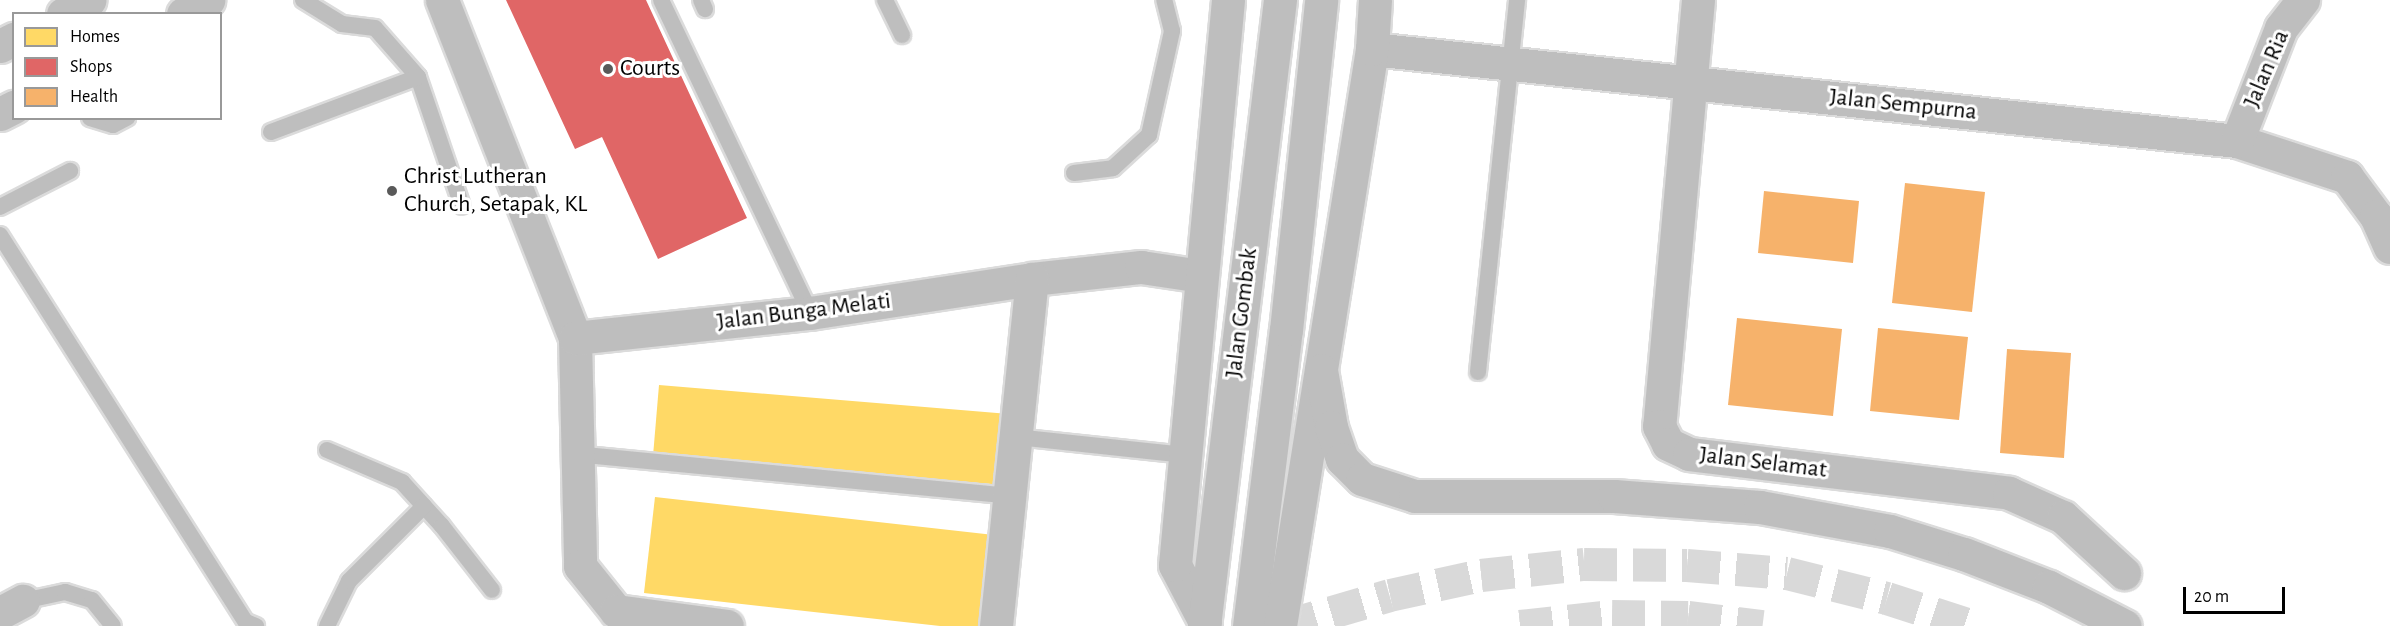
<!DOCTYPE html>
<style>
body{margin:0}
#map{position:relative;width:2390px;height:626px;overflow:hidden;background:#fff;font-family:"Alegreya Sans",sans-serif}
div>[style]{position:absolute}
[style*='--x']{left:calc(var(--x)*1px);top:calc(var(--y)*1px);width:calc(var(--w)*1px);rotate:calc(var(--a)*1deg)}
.homes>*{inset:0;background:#ffd966}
.shops>*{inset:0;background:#e06666}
.health>*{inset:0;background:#f6b26b}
.highway-tunnel>*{height:33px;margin-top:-16.5px;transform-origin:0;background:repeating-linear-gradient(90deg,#d9d9d9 0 33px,transparent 0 49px)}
.roads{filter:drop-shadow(2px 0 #dbdbdb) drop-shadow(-2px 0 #dbdbdb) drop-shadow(0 2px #dbdbdb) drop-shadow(0 -2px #dbdbdb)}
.lane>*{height:16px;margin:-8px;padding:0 8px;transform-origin:8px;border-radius:8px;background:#bebebe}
.street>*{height:33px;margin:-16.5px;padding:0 16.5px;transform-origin:16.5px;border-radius:16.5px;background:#bebebe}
.primary>*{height:33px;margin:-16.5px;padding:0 16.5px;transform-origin:16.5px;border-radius:16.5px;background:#bebebe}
.highway>*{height:33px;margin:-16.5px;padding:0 16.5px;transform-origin:16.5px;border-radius:16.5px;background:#bebebe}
.dots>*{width:16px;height:16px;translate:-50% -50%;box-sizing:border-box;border:3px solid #fff;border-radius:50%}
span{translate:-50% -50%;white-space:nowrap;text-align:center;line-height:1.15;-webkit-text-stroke:6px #fff;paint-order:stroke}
.poi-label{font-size:24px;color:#000}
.left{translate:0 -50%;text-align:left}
.street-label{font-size:24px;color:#000}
.legend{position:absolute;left:12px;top:12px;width:210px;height:108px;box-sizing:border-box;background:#fff;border:2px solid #999;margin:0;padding:8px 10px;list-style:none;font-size:18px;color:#000}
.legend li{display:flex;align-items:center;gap:12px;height:30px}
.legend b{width:30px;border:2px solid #999}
.scale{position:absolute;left:2183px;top:587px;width:102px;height:27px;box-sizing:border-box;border:3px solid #000;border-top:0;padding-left:8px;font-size:18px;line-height:21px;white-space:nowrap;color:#000;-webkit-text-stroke:4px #fff;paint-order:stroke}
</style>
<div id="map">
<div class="homes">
<i style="clip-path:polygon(659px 385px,1009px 414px,1003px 485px,653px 456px)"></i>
<i style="clip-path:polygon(655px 497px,994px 535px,984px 626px,940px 626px,644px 593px)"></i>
</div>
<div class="shops">
<i style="clip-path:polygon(506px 0,646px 0,747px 218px,658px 259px,602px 137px,575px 149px)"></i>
</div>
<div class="health">
<i style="clip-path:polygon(1905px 183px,1985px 192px,1972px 312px,1892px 303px)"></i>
<i style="clip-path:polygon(1764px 191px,1859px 201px,1853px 263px,1758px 253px)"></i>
<i style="clip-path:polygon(1737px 318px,1842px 329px,1833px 416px,1728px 405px)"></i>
<i style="clip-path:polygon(1878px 328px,1968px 337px,1959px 420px,1870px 411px)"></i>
<i style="clip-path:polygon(2007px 349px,2071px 353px,2064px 458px,2000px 453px)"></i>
</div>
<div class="highway-tunnel">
<i style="--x:1284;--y:626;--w:110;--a:-16.3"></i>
<i style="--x:1390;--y:595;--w:93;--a:-12.4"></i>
<i style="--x:1481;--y:575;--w:104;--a:-6.1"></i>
<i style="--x:1584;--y:564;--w:103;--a:0.6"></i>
<i style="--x:1687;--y:565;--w:100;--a:4.6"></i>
<i style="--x:1787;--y:573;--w:103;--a:14"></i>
<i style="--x:1887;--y:598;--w:90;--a:18"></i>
<i style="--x:1520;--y:626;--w:93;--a:-6.2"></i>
<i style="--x:1612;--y:616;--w:76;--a:0.8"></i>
<i style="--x:1688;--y:617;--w:75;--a:6.9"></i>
</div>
<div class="roads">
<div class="lane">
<i style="--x:303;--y:0;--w:46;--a:31.6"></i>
<i style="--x:342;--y:24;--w:33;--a:7"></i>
<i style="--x:375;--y:28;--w:65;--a:48.7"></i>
<i style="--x:418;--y:77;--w:136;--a:71.2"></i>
<i style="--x:661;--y:0;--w:347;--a:64.5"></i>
<i style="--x:701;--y:0;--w:10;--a:66"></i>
<i style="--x:885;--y:0;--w:39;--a:64"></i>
<i style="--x:90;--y:118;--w:24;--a:17"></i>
<i style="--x:113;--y:125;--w:16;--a:-27"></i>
<i style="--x:271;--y:132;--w:157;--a:-20.5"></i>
<i style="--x:1074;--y:173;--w:39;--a:-7"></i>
<i style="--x:1113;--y:168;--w:49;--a:-42.5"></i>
<i style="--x:1149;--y:135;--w:107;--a:-77.5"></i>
<i style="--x:1172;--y:31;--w:32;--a:-104"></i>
<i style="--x:0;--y:207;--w:79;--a:-27.2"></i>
<i style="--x:0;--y:235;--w:459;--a:57.6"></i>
<i style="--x:246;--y:622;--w:11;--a:22"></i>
<i style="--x:1478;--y:372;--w:374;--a:-84"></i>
<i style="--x:1016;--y:437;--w:169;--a:6.1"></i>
<i style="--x:327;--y:450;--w:82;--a:23.1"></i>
<i style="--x:402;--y:482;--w:59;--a:47.7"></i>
<i style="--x:442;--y:526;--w:81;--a:52"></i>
<i style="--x:575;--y:454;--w:437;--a:5.5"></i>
<i style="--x:23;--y:601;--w:43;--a:-12.1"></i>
<i style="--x:65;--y:592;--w:28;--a:17"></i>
<i style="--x:92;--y:600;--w:33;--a:51"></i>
<i style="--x:327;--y:626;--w:50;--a:-63.9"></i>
<i style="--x:349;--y:581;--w:106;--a:-45"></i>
</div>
<div class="street">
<i style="--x:442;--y:0;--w:363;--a:68.5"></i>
<i style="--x:575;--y:338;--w:228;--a:88.7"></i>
<i style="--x:580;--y:566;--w:58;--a:51.3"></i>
<i style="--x:616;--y:611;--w:112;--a:7.7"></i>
<i style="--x:1698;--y:0;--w:428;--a:95.2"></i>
<i style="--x:1659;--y:426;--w:20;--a:63"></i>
<i style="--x:1668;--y:444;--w:23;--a:25"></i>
<i style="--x:1689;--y:454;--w:322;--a:6.9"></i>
<i style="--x:2009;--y:493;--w:59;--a:24"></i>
<i style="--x:2063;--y:517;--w:83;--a:42.6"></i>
<i style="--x:1372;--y:49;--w:870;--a:6.07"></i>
<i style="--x:2237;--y:141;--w:116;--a:18.1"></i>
<i style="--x:2347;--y:177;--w:49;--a:53.4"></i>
<i style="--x:2376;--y:216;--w:34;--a:66"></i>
<i style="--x:2237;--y:141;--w:121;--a:-68.7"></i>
<i style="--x:2281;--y:28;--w:36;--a:-52"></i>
<i style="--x:575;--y:338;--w:236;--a:-6.1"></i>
<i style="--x:810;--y:313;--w:225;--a:-8.7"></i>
<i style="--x:1032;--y:279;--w:110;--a:-6.3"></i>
<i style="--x:1141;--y:267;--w:61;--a:8.5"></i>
<i style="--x:0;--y:613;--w:26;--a:-28"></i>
<i style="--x:996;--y:626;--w:349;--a:-84.1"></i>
</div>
<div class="primary">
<i style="--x:63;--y:14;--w:30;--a:-28"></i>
<i style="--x:183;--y:14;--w:29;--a:-29"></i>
<i style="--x:0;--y:46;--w:16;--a:-27"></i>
<i style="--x:0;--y:114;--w:16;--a:-27"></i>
<i style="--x:1205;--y:622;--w:64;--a:-117.8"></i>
<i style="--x:1175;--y:565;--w:567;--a:-84.64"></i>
<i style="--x:1204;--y:626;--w:631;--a:-83.08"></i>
<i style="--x:1249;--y:626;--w:298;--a:-82.9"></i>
<i style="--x:1286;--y:330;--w:332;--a:-83.9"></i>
<i style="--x:1280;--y:626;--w:584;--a:-80.94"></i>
<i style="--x:1372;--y:49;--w:49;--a:-86.5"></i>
</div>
<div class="highway">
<i style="--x:1321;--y:370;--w:58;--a:80"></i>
<i style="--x:1331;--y:427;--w:34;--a:71"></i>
<i style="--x:1342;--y:459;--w:28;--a:45"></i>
<i style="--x:1362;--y:479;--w:56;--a:17.8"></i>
<i style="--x:1415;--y:496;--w:199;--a:0"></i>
<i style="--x:1614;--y:496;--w:146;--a:4.3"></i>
<i style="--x:1760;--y:507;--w:132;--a:10.5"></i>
<i style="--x:1890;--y:531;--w:77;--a:17.3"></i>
<i style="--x:1964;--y:554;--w:91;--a:21.2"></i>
<i style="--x:2049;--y:587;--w:85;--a:27.2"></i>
</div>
</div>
<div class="dots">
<i style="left:608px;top:69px;background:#595959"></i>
<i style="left:392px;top:191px;background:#595959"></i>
</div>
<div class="poi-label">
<span class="left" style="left:620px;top:69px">Courts</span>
<span class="left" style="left:404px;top:191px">Christ Lutheran<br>Church, Setapak, KL</span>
</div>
<div class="street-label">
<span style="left:2267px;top:69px;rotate:-67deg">Jalan Ria</span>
<span style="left:1903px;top:105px;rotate:6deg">Jalan Sempurna</span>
<span style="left:804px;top:312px;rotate:-7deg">Jalan Bunga Melati</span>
<span style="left:1242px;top:313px;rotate:-83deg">Jalan Gombak</span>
<span style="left:1763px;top:463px;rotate:7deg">Jalan Selamat</span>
</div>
<ul class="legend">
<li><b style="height:16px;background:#ffd966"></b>Homes</li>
<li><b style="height:16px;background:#e06666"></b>Shops</li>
<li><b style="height:16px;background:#f6b26b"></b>Health</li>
</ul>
<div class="scale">20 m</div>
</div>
